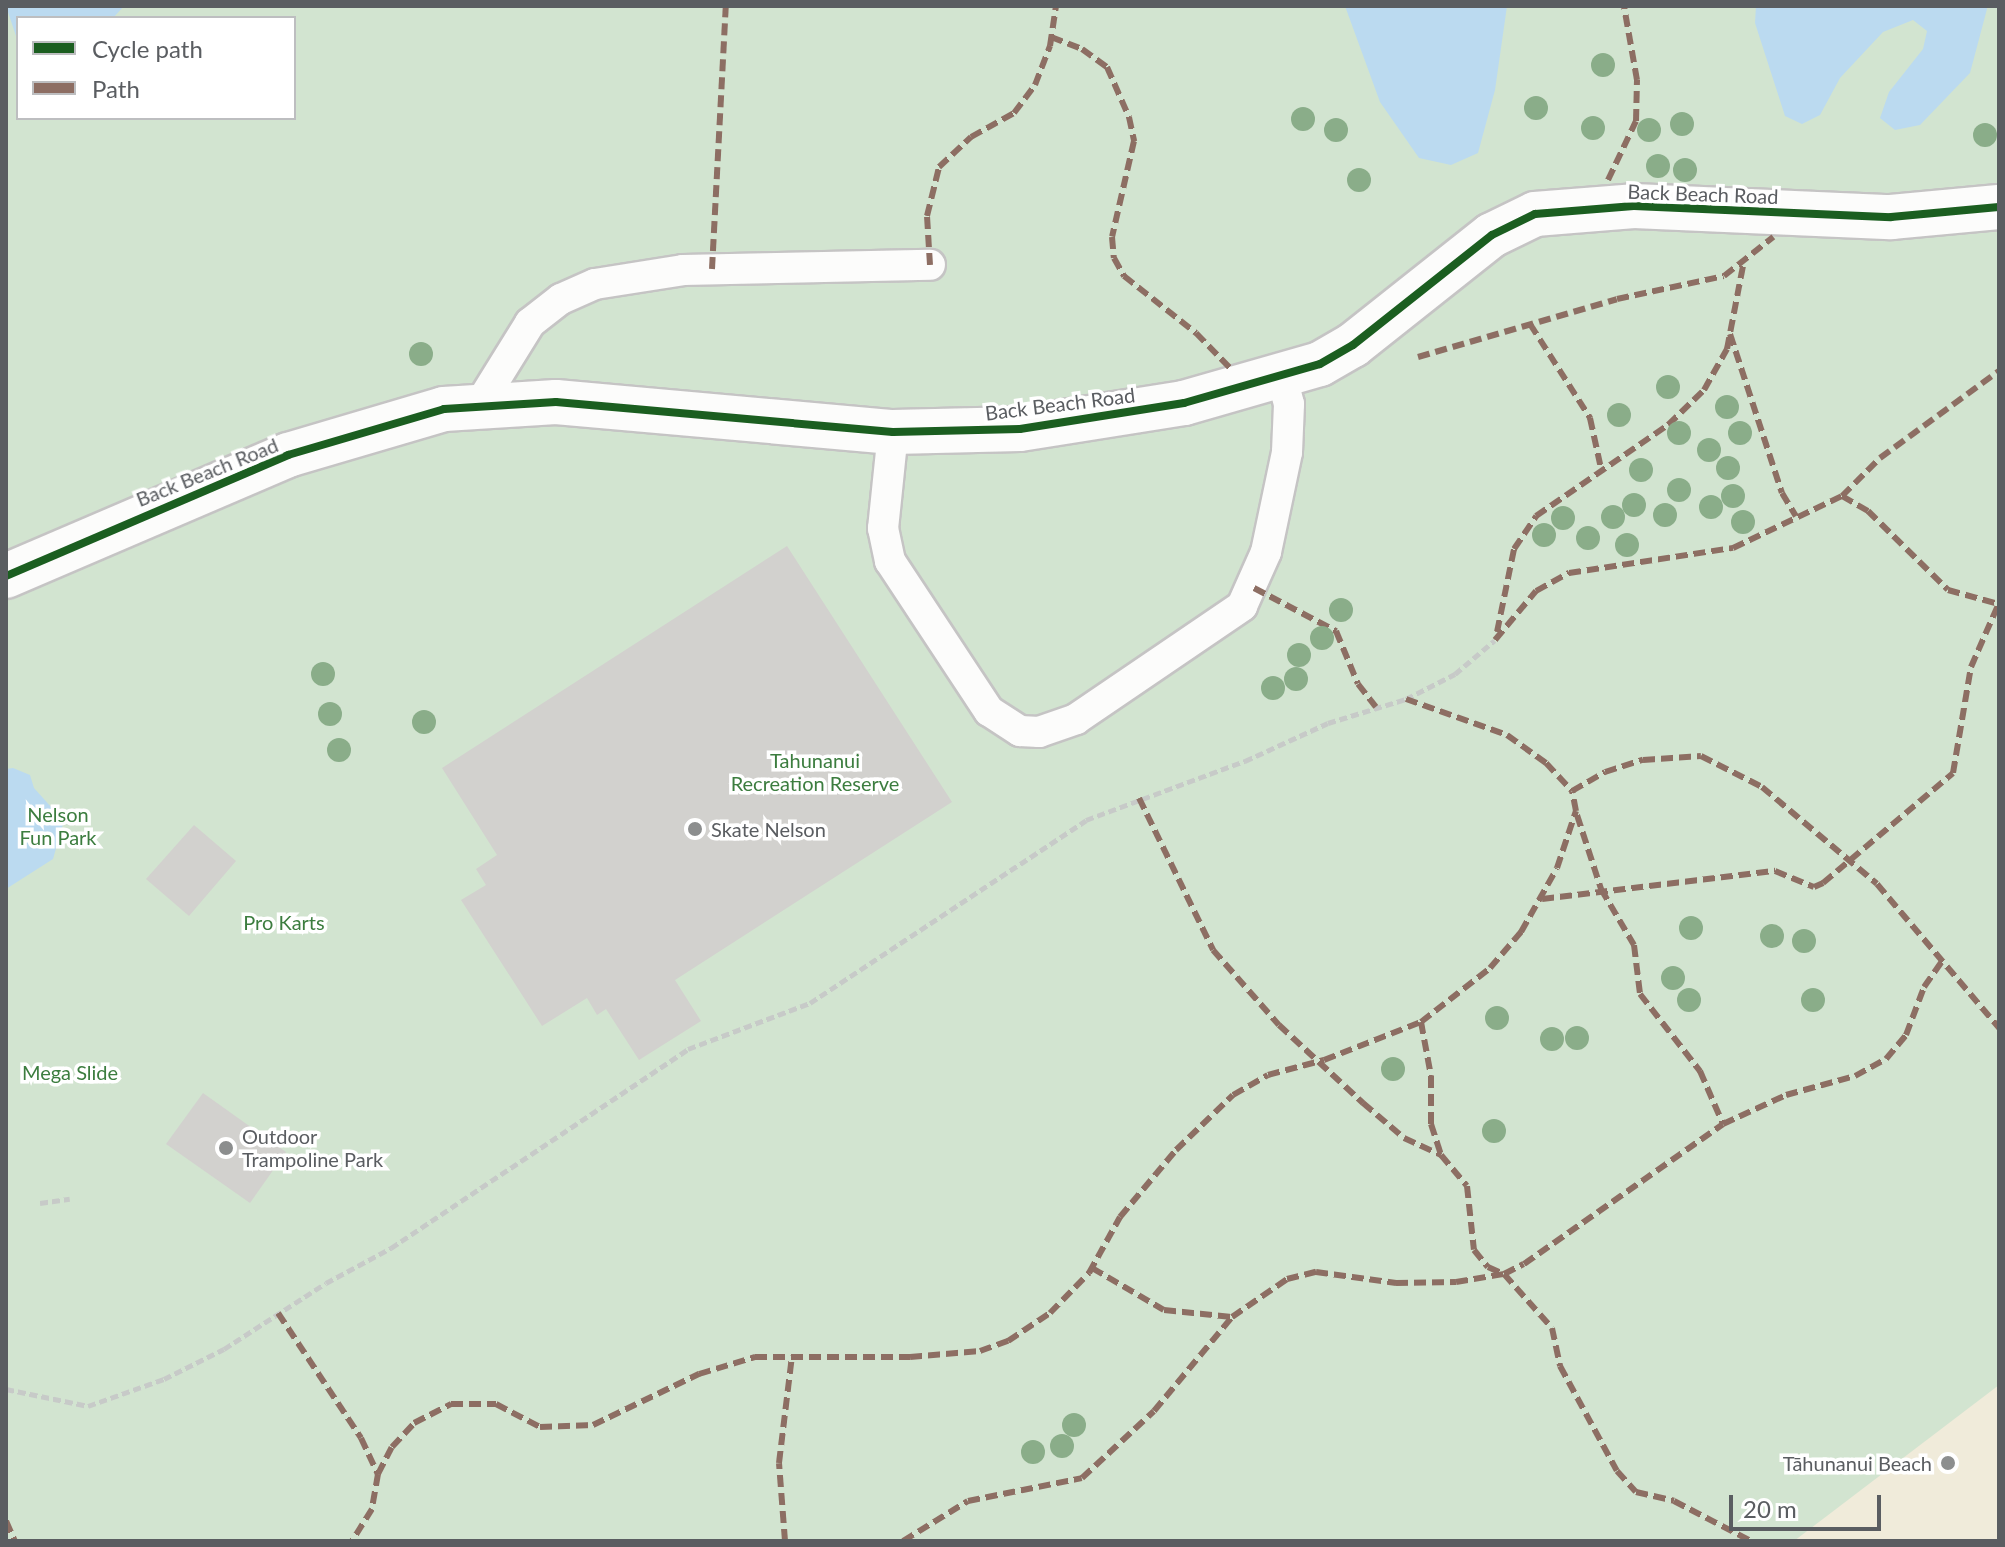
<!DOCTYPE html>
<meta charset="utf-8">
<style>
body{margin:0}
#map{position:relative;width:2005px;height:1547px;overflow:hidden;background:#e9e8e3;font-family:Lato,sans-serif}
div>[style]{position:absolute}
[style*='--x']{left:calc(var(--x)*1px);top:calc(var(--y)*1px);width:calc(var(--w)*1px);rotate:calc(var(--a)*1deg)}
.green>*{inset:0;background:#d2e4d0}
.sand>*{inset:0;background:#f0ebda}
.water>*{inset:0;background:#bbdaf0}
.building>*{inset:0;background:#d2d1ce}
.path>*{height:5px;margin-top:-2.5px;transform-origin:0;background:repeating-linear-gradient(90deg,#c7cac8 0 8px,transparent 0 12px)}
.roads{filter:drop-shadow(2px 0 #c5c4c4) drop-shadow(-2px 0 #c5c4c4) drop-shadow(0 2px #c5c4c4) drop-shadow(0 -2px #c5c4c4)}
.service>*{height:30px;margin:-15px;padding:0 15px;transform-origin:15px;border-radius:15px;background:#fcfcfb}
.minor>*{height:44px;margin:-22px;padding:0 22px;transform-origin:22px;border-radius:22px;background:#fcfcfb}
.quiet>*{height:6px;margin-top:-3px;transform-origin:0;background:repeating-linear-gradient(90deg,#8d6e63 0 12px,transparent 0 18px)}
.cycleway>*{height:8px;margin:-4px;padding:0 4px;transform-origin:4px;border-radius:4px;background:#1b5e20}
.trees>*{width:24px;height:24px;margin:-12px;border-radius:50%;background:#8aad89}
.dots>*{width:22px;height:22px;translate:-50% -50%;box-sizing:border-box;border:4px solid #fff;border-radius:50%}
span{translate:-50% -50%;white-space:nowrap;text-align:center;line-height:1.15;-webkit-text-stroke:7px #fff;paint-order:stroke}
.street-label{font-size:20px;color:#5a5d61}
.park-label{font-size:20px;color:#3c7d3f}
.poi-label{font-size:20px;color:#5a5d61}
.left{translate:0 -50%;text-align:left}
.right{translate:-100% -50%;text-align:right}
.frame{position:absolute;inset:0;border:8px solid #5a5d61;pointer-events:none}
.legend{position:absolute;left:16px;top:16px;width:280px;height:104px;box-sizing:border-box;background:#fff;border:2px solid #bdbec0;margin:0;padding:10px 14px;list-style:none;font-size:24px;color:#5a5d61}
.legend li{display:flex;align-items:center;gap:16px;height:40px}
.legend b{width:40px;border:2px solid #bdbec0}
.scale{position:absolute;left:1729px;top:1495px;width:152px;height:36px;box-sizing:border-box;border:4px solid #5a5d61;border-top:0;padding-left:10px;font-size:24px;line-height:28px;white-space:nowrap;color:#5a5d61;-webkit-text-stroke:6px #fff;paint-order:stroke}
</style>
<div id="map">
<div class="green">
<i style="clip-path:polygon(evenodd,6px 6px,1999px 6px,1999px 1541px,6px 1541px,6px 6px,18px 18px,294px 18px,294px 118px,18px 118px,18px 18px)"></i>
</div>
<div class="sand">
<i style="clip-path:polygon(1999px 1385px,1999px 1541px,1794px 1541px)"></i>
</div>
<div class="water">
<i style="clip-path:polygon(6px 6px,124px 6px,113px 18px,18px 18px,18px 42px)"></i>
<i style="clip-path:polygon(1345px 6px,1507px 6px,1495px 90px,1478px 153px,1451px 165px,1419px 158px,1380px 102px)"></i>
<i style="clip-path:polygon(1756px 6px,1987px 6px,1987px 9px,1970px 73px,1920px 125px,1895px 130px,1880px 118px,1889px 92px,1923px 49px,1927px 31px,1913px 20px,1883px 32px,1840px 78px,1820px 115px,1802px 124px,1785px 116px,1755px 23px)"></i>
<i style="clip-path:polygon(13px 768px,30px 775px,34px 788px,52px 808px,51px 816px,63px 824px,53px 859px,6px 889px,6px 769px)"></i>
</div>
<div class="building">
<i style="clip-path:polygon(787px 546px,952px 802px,675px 980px,701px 1021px,639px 1060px,606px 1009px,597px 1015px,587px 998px,542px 1026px,461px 900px,486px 885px,476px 869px,497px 855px,442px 768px)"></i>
<i style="clip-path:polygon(194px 825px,236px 861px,189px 916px,146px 879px)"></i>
<i style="clip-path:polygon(203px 1093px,286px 1152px,250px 1203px,166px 1144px)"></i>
</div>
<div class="path">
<i style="--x:40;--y:1203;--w:30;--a:-8"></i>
<i style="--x:6;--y:1389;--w:84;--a:11.7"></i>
<i style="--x:88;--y:1406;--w:81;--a:-19.6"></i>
<i style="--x:164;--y:1379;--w:67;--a:-26.6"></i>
<i style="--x:224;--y:1349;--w:121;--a:-32.9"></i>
<i style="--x:326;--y:1283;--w:74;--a:-28.3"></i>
<i style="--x:391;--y:1248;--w:358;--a:-33.8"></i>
<i style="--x:688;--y:1049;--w:130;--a:-20.7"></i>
<i style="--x:810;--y:1003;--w:331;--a:-33.5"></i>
<i style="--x:1086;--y:820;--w:170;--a:-20.4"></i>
<i style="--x:1245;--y:761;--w:91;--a:-24.6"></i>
<i style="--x:1328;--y:723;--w:82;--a:-17.1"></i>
<i style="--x:1406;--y:699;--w:55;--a:-27"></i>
<i style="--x:1455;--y:674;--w:52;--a:-40.4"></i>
</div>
<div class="roads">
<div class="service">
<i style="--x:478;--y:407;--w:99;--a:-58.2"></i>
<i style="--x:530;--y:323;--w:39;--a:-38"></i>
<i style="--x:561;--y:299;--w:37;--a:-24"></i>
<i style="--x:595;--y:284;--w:89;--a:-9"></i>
<i style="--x:683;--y:270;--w:247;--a:-1.2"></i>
<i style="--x:893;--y:432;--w:97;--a:95.9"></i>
<i style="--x:883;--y:528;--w:34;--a:78"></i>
<i style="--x:890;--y:561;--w:180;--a:56.6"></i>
<i style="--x:989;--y:711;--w:37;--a:33"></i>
<i style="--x:1020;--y:731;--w:19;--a:3"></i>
<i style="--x:1039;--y:732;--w:39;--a:-19"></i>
<i style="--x:1076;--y:719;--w:201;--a:-34.2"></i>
<i style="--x:1242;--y:606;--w:59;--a:-66"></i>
<i style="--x:1266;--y:552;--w:102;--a:-78.1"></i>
<i style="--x:1287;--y:452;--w:48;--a:-87.6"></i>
<i style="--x:1289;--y:404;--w:27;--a:-105"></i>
</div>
<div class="minor">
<i style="--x:6;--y:576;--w:307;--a:-23.2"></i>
<i style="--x:288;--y:455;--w:163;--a:-16.4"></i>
<i style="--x:444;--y:409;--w:112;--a:-3.6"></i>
<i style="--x:556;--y:402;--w:338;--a:5.1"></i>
<i style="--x:893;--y:432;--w:127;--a:-1.4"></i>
<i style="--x:1020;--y:429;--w:166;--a:-9"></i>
<i style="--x:1184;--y:403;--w:141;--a:-16"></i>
<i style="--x:1320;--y:364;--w:38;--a:-30"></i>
<i style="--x:1353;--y:345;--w:177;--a:-38.4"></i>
<i style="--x:1492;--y:235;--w:48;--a:-26"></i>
<i style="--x:1535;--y:214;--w:99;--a:-4.6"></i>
<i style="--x:1634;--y:206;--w:257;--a:2.5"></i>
<i style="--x:1891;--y:217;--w:108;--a:-5.3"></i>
</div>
</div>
<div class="quiet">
<i style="--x:1051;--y:37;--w:33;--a:21"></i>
<i style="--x:1082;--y:49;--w:31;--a:36"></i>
<i style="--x:1107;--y:67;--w:55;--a:66.3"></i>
<i style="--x:1129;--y:117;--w:25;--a:78"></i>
<i style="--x:1134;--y:141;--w:98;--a:102.9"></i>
<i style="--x:1112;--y:237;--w:21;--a:85"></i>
<i style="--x:1114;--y:258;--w:21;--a:61"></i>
<i style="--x:1124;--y:276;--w:92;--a:38.4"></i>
<i style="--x:1196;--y:333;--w:49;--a:45.8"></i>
<i style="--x:1608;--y:180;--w:65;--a:-64.6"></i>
<i style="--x:1636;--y:121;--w:41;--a:-88.6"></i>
<i style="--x:1637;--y:80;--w:75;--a:-100"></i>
<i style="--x:930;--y:265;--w:49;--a:-93.5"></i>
<i style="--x:927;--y:216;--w:50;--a:-76.2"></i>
<i style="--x:939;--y:167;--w:44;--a:-43.2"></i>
<i style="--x:971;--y:137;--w:49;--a:-29.2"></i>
<i style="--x:1014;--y:113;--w:35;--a:-53"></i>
<i style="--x:1035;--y:85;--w:42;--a:-69"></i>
<i style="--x:1050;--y:46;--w:40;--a:-81.5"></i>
<i style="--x:712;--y:269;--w:263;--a:-87"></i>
<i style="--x:1530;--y:324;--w:112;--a:57.4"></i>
<i style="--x:1590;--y:418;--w:56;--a:77.7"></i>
<i style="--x:1730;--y:334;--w:167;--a:71.9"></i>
<i style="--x:1782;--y:493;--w:27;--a:59"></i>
<i style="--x:1418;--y:357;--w:207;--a:-16.2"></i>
<i style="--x:1617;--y:299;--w:109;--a:-12.1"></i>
<i style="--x:1724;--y:276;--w:63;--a:-38.5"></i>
<i style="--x:1842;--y:496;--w:30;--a:30"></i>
<i style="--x:1868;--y:511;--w:112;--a:44.6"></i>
<i style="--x:1948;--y:590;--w:52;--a:15.6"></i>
<i style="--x:1254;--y:588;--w:93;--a:27.7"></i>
<i style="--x:1336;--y:631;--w:57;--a:67.5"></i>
<i style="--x:1358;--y:684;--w:29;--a:52"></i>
<i style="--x:1497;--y:632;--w:85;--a:-78.4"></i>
<i style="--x:1514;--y:549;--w:40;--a:-56"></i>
<i style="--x:1536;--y:516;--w:160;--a:-34.6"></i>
<i style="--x:1668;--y:425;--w:50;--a:-44.2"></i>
<i style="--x:1704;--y:390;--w:47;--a:-60.7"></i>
<i style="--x:1727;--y:349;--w:85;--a:-79.1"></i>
<i style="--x:1495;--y:640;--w:64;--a:-50.1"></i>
<i style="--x:1536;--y:591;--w:38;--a:-29"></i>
<i style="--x:1569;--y:573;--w:166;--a:-8.7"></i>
<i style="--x:1733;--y:548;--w:121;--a:-25.5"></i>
<i style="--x:1842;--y:496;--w:54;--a:-45"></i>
<i style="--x:1880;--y:458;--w:147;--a:-36.2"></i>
<i style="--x:1406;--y:699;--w:107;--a:19.6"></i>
<i style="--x:1507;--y:735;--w:48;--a:35.7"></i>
<i style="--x:1546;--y:763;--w:38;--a:47"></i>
<i style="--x:1572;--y:791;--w:38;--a:-30"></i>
<i style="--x:1605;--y:772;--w:40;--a:-18"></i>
<i style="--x:1643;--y:760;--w:58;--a:-3.9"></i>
<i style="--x:1701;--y:756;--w:68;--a:26.9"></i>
<i style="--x:1762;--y:787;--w:150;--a:40.1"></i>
<i style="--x:1877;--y:884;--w:189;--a:49.7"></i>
<i style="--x:1139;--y:798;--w:169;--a:64"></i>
<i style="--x:1213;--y:950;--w:100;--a:48.7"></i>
<i style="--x:1279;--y:1025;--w:115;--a:42.9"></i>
<i style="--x:1363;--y:1103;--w:54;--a:40.5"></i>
<i style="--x:1404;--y:1138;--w:41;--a:24.7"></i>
<i style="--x:1577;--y:815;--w:78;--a:72"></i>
<i style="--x:1601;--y:889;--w:65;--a:59.5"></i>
<i style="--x:1634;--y:945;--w:49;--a:83"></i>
<i style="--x:1640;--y:994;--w:98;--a:52.1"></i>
<i style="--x:1700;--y:1071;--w:58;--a:66.5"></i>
<i style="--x:1542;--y:899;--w:235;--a:-6.9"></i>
<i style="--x:1775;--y:871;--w:42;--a:22.3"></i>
<i style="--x:1814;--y:887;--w:10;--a:-24"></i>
<i style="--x:1823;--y:883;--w:170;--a:-40.2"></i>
<i style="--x:1953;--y:773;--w:108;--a:-80.4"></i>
<i style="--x:1971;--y:667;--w:70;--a:-66.4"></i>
<i style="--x:1421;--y:1022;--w:55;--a:79.5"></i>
<i style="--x:1431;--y:1076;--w:48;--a:90"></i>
<i style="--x:1431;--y:1124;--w:33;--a:72"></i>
<i style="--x:1441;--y:1155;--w:40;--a:50"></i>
<i style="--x:1467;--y:1186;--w:64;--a:83.8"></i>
<i style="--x:1474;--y:1250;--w:22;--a:51"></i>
<i style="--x:1488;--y:1267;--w:17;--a:24"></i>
<i style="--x:1504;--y:1274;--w:72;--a:48.4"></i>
<i style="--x:1552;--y:1328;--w:39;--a:78"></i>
<i style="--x:1560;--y:1366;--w:119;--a:61.5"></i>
<i style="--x:1617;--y:1471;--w:28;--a:48"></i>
<i style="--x:1636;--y:1492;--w:39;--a:13"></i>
<i style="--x:1674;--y:1501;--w:87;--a:27.5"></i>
<i style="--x:1092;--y:1268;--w:83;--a:30.3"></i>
<i style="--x:1164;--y:1310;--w:68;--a:5.9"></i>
<i style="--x:278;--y:1313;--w:150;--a:56.4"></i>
<i style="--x:361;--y:1438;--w:40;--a:65"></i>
<i style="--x:378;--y:1474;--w:36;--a:100"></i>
<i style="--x:372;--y:1509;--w:38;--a:122"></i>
<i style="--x:378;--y:1474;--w:30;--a:-63"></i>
<i style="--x:392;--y:1447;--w:33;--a:-47"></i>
<i style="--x:414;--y:1423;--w:42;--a:-27.2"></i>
<i style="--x:451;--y:1404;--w:45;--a:0"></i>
<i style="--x:496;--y:1404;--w:50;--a:27.6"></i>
<i style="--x:540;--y:1427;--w:53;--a:-2.2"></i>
<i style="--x:593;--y:1425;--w:118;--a:-25.7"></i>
<i style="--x:699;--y:1374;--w:59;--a:-16.9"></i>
<i style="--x:755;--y:1357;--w:155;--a:0"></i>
<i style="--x:910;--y:1357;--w:70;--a:-4.9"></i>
<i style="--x:980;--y:1351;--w:30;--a:-20"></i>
<i style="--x:1008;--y:1341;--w:50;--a:-33.7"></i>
<i style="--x:1050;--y:1313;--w:56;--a:-45.7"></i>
<i style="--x:1089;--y:1273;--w:64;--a:-61"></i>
<i style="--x:1120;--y:1217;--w:87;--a:-50.1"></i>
<i style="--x:1176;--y:1150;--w:79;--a:-44"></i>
<i style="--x:1233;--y:1095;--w:40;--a:-29.7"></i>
<i style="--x:1268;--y:1075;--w:58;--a:-15"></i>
<i style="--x:1324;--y:1060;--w:104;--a:-21.4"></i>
<i style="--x:1421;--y:1022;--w:88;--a:-38"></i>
<i style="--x:1490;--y:968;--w:48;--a:-49.3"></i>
<i style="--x:1521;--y:932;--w:73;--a:-60.6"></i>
<i style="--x:1557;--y:868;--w:60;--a:-71.6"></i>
<i style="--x:1576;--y:811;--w:20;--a:-101"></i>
<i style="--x:6;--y:1521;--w:22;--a:66"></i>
<i style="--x:785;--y:1541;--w:78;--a:-94.4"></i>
<i style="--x:779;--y:1463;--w:108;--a:-83.1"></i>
<i style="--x:903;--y:1541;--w:76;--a:-31.6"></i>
<i style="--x:968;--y:1501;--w:116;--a:-11.4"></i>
<i style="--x:1082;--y:1478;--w:98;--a:-42.9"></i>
<i style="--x:1154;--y:1411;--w:122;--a:-50.3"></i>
<i style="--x:1232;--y:1317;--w:67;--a:-34.6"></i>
<i style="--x:1287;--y:1279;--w:30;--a:-14"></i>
<i style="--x:1316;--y:1272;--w:81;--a:7.8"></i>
<i style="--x:1396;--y:1283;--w:60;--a:-1"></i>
<i style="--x:1456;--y:1282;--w:49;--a:-9.5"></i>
<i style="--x:1504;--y:1274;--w:22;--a:-27"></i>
<i style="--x:1524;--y:1264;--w:243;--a:-35.1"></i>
<i style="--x:1723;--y:1124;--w:69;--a:-24.7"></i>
<i style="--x:1786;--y:1095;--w:72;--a:-15.4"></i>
<i style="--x:1855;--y:1076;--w:35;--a:-29"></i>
<i style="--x:1886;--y:1059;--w:31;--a:-50"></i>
<i style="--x:1906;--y:1035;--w:51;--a:-69.4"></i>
<i style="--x:1924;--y:987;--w:32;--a:-55"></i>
</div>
<div class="cycleway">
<i style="--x:6;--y:576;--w:307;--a:-23.2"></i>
<i style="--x:288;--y:455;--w:163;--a:-16.4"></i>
<i style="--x:444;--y:409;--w:112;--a:-3.6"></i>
<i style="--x:556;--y:402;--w:338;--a:5.1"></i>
<i style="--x:893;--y:432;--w:127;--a:-1.4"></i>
<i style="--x:1020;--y:429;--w:166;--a:-9"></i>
<i style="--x:1184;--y:403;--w:141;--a:-16"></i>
<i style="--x:1320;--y:364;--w:38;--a:-30"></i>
<i style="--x:1353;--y:345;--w:177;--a:-38.4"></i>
<i style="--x:1492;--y:235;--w:48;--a:-26"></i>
<i style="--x:1535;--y:214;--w:99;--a:-4.6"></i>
<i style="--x:1634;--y:206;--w:257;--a:2.5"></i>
<i style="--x:1891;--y:217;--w:108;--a:-5.3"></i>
</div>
<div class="trees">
<i style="left:1603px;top:65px"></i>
<i style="left:1536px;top:108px"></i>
<i style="left:1303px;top:119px"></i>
<i style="left:1682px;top:124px"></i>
<i style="left:1593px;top:128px"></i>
<i style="left:1336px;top:130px"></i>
<i style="left:1649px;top:130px"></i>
<i style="left:1985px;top:135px"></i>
<i style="left:1658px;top:166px"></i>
<i style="left:1685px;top:170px"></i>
<i style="left:1359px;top:180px"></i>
<i style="left:421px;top:354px"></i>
<i style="left:1668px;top:387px"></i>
<i style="left:1727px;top:407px"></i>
<i style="left:1619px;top:415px"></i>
<i style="left:1679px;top:433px"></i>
<i style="left:1740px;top:433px"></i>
<i style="left:1709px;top:450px"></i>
<i style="left:1728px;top:468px"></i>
<i style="left:1641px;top:470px"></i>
<i style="left:1679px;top:490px"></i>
<i style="left:1733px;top:496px"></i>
<i style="left:1634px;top:505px"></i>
<i style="left:1711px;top:507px"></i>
<i style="left:1665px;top:515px"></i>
<i style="left:1613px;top:517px"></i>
<i style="left:1563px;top:518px"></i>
<i style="left:1743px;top:522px"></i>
<i style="left:1544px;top:535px"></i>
<i style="left:1588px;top:538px"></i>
<i style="left:1627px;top:545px"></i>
<i style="left:1341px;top:610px"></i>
<i style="left:1322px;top:638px"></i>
<i style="left:1299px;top:655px"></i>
<i style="left:323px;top:674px"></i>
<i style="left:1296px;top:679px"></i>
<i style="left:1273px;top:688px"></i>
<i style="left:330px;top:714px"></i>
<i style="left:424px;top:722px"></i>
<i style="left:339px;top:750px"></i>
<i style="left:1691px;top:928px"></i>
<i style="left:1772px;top:936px"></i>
<i style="left:1804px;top:941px"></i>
<i style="left:1673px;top:978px"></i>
<i style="left:1689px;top:1000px"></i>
<i style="left:1813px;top:1000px"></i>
<i style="left:1497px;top:1018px"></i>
<i style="left:1577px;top:1038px"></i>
<i style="left:1552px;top:1039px"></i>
<i style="left:1393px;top:1069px"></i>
<i style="left:1494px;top:1131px"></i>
<i style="left:1074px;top:1425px"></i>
<i style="left:1062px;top:1446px"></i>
<i style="left:1033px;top:1452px"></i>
</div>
<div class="dots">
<i style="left:695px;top:829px;background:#8c8e8e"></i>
<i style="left:226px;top:1148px;background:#8c8e8e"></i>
<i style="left:1948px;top:1463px;background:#8c8e8e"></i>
</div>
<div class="street-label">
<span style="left:1703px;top:194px;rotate:2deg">Back Beach Road</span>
<span style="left:1060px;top:404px;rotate:-7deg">Back Beach Road</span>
<span style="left:207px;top:472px;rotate:-22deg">Back Beach Road</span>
</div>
<div class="park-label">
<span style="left:815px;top:772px">Tahunanui<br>Recreation Reserve</span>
<span style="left:58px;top:826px">Nelson<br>Fun Park</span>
<span style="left:284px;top:922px">Pro Karts</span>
<span style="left:70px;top:1072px">Mega Slide</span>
</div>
<div class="poi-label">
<span class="left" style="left:711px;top:829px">Skate Nelson</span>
<span class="left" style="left:242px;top:1148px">Outdoor<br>Trampoline Park</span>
<span class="right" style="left:1932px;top:1463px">Tāhunanui Beach</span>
</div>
<div class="frame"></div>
<ul class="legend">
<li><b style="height:10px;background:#1b5e20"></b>Cycle path</li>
<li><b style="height:10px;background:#8d6e63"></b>Path</li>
</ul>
<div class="scale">20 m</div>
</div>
